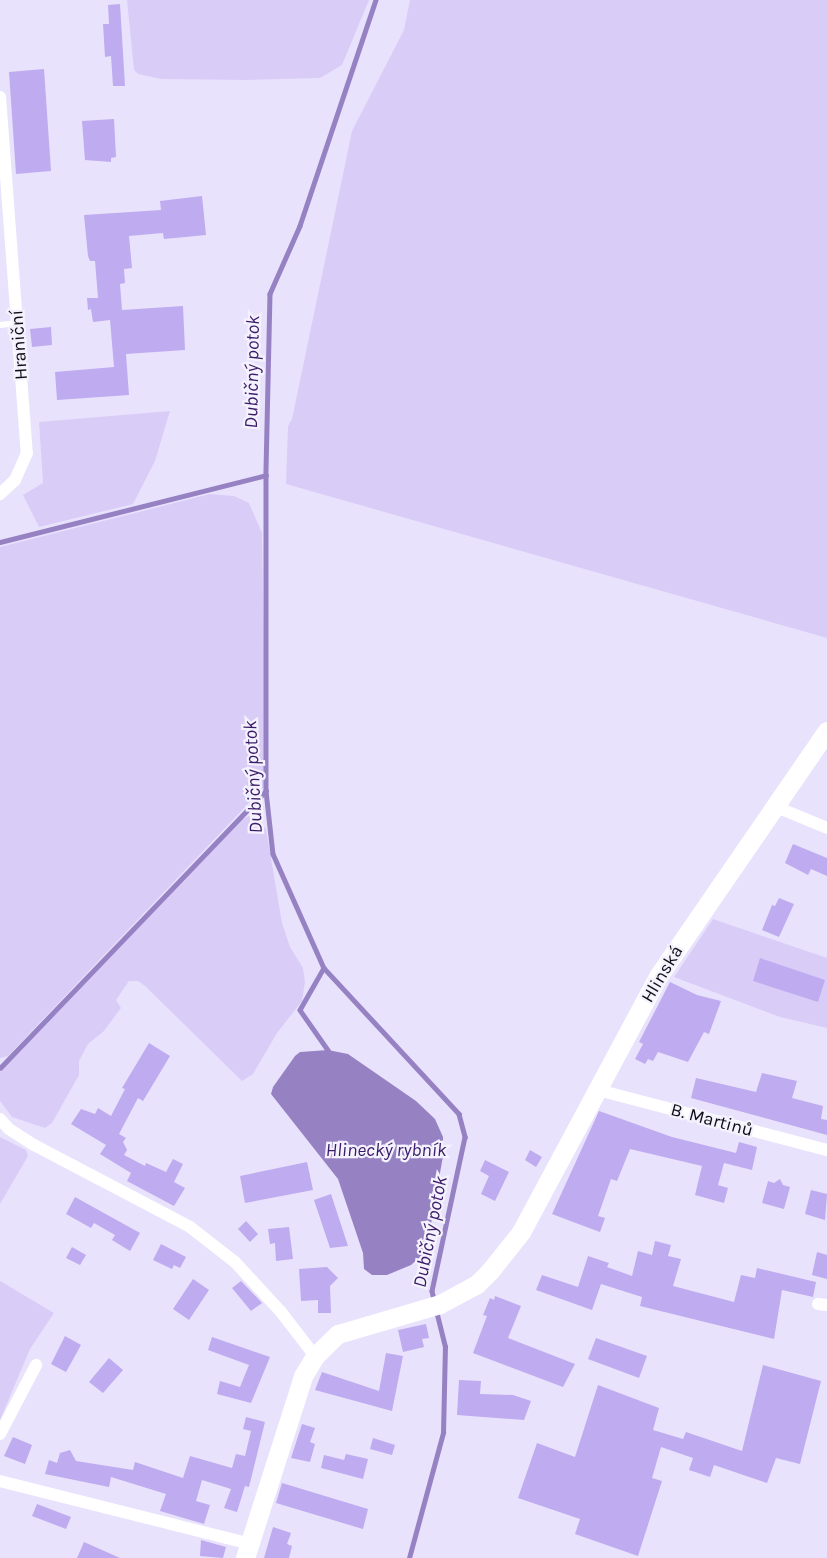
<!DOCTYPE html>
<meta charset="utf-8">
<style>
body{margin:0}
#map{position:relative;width:827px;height:1558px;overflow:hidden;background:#e9e2fd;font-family:Karla,sans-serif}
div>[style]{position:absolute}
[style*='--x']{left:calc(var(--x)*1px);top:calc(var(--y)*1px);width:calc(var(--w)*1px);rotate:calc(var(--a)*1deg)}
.green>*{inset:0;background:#d9cdf8}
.water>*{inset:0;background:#9682c3}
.stream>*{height:4.5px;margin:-2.25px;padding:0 2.25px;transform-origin:2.25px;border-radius:2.25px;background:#9682c3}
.building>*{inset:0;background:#bfabef}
.lane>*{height:6px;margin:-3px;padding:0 3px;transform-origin:3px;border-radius:3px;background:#fff}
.street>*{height:12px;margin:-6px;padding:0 6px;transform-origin:6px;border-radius:6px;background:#fff}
.secondary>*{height:19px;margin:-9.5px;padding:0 9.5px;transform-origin:9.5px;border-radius:9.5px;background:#fff}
span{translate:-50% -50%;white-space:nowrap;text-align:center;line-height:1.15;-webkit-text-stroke:4.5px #f4f2fd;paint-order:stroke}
.street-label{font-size:18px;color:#100d16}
.water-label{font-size:19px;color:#3b1b69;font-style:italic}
</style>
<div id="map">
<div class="green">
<i style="clip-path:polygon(127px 0,369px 0,342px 65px,320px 78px,247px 80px,161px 79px,138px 74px,134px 70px)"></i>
<i style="clip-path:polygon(410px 0,827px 0,827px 638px,286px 484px,288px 426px,292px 419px,352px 131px,404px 30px)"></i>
<i style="clip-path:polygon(170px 411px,155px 461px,133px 504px,39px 527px,23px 495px,43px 483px,39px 422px)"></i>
<i style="clip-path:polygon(210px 494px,234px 496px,249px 503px,262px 533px,266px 785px,8px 1056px,0 1058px,0 547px)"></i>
<i style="clip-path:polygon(249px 816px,257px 819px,266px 829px,282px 923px,290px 947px,303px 968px,305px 982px,302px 1001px,277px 1033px,253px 1074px,242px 1081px,145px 986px,138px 981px,129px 981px,116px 1000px,121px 1008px,104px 1031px,88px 1044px,79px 1061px,79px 1075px,52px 1123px,45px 1128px,12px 1117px,0 1101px,0 1072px,236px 823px)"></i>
<i style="clip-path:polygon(713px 919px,827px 958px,827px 1028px,780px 1017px,674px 977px)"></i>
<i style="clip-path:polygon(0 1137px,26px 1150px,28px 1156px,0 1204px)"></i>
<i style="clip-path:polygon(0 1281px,54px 1313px,30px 1349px,0 1420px)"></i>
</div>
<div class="water">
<i style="clip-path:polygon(328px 1050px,348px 1054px,416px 1101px,435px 1119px,443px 1137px,443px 1156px,426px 1252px,411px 1265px,387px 1275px,372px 1275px,364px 1269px,363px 1253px,338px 1179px,271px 1094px,273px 1087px,295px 1056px,300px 1052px)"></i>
</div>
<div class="stream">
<i style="--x:376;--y:0;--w:238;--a:108.6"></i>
<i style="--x:300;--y:226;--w:74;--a:113.8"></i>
<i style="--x:270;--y:294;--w:181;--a:91.3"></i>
<i style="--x:266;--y:475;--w:316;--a:90"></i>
<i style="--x:266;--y:791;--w:63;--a:83.7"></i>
<i style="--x:273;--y:854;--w:125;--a:65.9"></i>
<i style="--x:324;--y:968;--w:199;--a:47.2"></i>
<i style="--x:459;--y:1114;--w:24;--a:75"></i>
<i style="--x:465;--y:1137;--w:157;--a:102.1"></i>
<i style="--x:432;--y:1291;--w:9;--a:77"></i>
<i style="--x:0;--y:542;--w:274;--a:-14.1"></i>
<i style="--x:324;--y:968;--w:48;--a:119.7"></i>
<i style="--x:300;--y:1010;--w:49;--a:55"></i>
<i style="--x:0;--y:1068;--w:384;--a:-46.2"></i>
<i style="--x:409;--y:1558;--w:130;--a:-74.8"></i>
<i style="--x:443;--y:1433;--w:86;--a:-88.7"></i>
<i style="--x:445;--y:1347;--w:38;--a:-104"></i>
</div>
<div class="building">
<i style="clip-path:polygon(120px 4px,125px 86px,113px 86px,111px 56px,105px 57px,103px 24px,109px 24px,108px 5px)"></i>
<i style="clip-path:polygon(44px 69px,51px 171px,16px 174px,9px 72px)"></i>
<i style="clip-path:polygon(114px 119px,116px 157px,111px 158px,111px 162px,85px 160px,82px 121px)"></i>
<i style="clip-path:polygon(202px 196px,206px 235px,164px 239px,163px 233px,129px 236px,132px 268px,124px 269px,125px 283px,120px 284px,122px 310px,183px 306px,185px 350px,126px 354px,129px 395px,57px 400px,55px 372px,114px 367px,110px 320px,93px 322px,91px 309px,88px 310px,87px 298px,98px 298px,95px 261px,90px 261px,88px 256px,84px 215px,161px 210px,160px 201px)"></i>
<i style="clip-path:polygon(51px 327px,52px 345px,32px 347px,30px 329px)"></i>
<i style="clip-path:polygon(793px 844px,827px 858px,827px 876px,811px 869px,808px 875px,785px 863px)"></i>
<i style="clip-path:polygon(779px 898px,794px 904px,779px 937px,762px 930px,772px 905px,775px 906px)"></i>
<i style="clip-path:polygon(760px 958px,825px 980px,818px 1002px,753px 981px)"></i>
<i style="clip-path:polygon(670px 982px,697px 995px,721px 1001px,709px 1034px,704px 1032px,688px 1062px,658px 1052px,653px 1061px,648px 1059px,645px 1064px,635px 1059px,643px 1044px,639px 1042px)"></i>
<i style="clip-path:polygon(149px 1043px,170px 1056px,143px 1101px,138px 1098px,119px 1134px,126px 1138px,123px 1142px,127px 1150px,124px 1155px,145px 1166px,146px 1163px,166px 1172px,173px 1159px,183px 1164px,174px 1182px,185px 1188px,174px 1206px,127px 1181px,131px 1173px,100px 1154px,106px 1145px,71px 1124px,81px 1109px,95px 1114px,98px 1108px,111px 1116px,125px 1089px,122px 1088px)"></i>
<i style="clip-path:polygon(762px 1073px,797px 1081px,792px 1098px,823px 1106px,821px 1119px,827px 1120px,827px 1135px,691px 1098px,696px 1078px,756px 1092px)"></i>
<i style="clip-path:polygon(599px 1111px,672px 1137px,736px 1153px,739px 1142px,757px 1147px,752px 1170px,724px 1163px,718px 1185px,728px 1188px,724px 1203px,695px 1195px,702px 1166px,630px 1149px,617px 1181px,611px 1179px,598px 1216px,605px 1218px,600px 1232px,573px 1222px,552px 1214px)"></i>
<i style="clip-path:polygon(530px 1150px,542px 1157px,536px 1167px,525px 1160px)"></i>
<i style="clip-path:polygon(485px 1160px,509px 1172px,495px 1201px,481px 1194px,489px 1176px,480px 1171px)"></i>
<i style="clip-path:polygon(307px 1162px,313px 1190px,245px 1203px,240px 1176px)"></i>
<i style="clip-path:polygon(780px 1179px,783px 1185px,790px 1187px,784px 1209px,762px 1203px,768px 1181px,774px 1183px)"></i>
<i style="clip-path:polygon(811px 1190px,827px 1194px,825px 1220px,805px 1214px)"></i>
<i style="clip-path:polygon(331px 1194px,348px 1246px,330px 1248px,314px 1200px)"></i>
<i style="clip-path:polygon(75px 1197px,140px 1233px,130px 1251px,112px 1240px,115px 1235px,94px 1223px,91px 1228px,66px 1214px)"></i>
<i style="clip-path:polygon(246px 1221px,258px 1234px,250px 1242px,238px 1229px)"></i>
<i style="clip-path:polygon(289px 1227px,293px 1259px,276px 1261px,275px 1243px,270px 1244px,268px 1229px)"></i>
<i style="clip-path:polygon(655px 1241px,671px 1245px,668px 1256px,681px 1259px,673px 1286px,734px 1302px,741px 1275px,755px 1278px,757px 1268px,816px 1282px,813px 1297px,782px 1290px,774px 1339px,640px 1306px,642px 1297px,601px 1284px,592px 1310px,536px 1290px,542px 1275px,578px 1287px,588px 1256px,609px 1263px,607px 1267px,632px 1276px,638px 1251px,652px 1255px)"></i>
<i style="clip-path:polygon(161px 1244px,186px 1257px,180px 1268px,174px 1265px,172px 1269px,153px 1260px)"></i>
<i style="clip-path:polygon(72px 1247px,86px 1255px,80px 1265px,66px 1258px)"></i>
<i style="clip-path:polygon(817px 1252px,827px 1255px,827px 1279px,812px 1275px)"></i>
<i style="clip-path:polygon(327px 1267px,338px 1278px,330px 1286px,331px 1313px,318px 1313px,318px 1300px,301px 1301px,299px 1269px)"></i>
<i style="clip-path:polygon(193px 1279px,209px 1290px,189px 1320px,173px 1309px)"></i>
<i style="clip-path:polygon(241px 1281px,262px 1303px,251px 1311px,232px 1288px)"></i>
<i style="clip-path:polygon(495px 1296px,521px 1306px,508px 1338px,575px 1364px,563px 1387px,473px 1353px,487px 1316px,483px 1315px,490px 1298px,494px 1300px)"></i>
<i style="clip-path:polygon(426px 1324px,429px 1338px,422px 1339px,424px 1347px,403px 1352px,398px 1330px)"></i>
<i style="clip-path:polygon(65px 1336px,81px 1345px,66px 1372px,51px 1364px)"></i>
<i style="clip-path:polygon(212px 1337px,270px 1357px,251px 1403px,217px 1394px,220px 1381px,240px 1387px,249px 1365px,208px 1350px)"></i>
<i style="clip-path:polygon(596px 1338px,647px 1356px,639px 1378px,588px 1359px)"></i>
<i style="clip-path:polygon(386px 1353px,403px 1356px,392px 1411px,315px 1390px,322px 1372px,379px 1391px)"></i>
<i style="clip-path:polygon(109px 1358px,123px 1370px,103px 1393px,89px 1382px)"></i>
<i style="clip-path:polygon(763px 1365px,821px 1381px,800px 1464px,776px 1458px,767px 1483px,714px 1465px,710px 1477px,689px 1470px,693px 1458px,661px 1447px,652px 1478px,662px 1481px,638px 1556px,575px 1534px,580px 1519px,518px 1498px,537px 1443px,575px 1457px,598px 1385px,659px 1408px,653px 1430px,683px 1439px,686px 1432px,742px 1451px)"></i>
<i style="clip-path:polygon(459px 1380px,481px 1381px,480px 1394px,513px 1395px,531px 1401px,524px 1420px,457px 1415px)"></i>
<i style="clip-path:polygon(246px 1417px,265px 1422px,249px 1487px,245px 1486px,237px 1512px,224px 1508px,231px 1489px,202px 1480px,196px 1501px,210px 1505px,204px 1524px,160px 1511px,166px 1494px,111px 1477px,109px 1487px,45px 1474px,49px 1460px,57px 1463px,60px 1453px,70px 1450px,76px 1461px,133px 1470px,135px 1462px,183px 1478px,190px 1456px,232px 1468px,236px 1454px,245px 1456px,251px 1431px,243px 1429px)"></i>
<i style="clip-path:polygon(302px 1424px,315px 1428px,310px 1442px,315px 1444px,310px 1462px,291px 1458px)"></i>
<i style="clip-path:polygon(13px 1437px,32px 1445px,25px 1464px,4px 1456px)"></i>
<i style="clip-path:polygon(373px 1438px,395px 1445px,392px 1455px,370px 1449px)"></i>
<i style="clip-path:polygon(346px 1454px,368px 1459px,363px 1479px,321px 1468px,324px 1455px,344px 1460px)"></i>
<i style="clip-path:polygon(282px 1483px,368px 1509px,363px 1529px,276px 1503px)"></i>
<i style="clip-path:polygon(37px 1504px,71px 1517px,66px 1529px,32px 1516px)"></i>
<i style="clip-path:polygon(273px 1527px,291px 1533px,287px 1544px,292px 1546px,289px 1558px,264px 1558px)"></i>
<i style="clip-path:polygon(201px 1540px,226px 1547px,223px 1558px,200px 1556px)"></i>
<i style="clip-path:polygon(84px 1542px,120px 1558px,77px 1558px)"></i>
</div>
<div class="lane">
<i style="--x:0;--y:325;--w:17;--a:-7"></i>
</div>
<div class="street">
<i style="--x:0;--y:97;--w:357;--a:85.7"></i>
<i style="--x:27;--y:453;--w:30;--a:114"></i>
<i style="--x:15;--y:480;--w:21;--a:137"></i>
<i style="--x:774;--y:806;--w:57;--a:22.5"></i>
<i style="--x:598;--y:1090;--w:237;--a:14.7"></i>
<i style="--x:0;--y:1119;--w:13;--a:48"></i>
<i style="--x:9;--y:1129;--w:30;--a:33"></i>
<i style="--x:34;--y:1145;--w:176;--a:27.7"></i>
<i style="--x:190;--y:1227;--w:57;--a:37.9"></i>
<i style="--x:235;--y:1262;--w:68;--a:47.4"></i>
<i style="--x:281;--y:1312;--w:56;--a:52.3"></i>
<i style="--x:818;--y:1304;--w:9;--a:6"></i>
<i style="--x:0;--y:1434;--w:78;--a:-62.4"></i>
<i style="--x:0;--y:1481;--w:258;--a:14.1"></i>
</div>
<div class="secondary">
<i style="--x:245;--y:1558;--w:191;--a:-72.3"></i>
<i style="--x:303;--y:1376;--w:23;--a:-59"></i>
<i style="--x:315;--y:1356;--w:32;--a:-44"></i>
<i style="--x:338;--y:1334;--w:106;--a:-16.4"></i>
<i style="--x:440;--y:1304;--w:42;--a:-28.4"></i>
<i style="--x:477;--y:1284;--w:18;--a:-45"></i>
<i style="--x:490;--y:1271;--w:50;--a:-51.5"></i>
<i style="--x:521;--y:1232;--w:292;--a:-61.8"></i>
<i style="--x:659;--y:975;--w:296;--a:-55.5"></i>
</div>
<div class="street-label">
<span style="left:19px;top:345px;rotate:-94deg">Hraniční</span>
<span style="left:662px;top:974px;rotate:-59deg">Hlinská</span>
<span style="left:712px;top:1120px;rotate:15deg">B. Martinů</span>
</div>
<div class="water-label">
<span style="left:253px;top:372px;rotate:-89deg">Dubičný potok</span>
<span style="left:254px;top:777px;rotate:-93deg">Dubičný potok</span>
<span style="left:386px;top:1151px">Hlinecký rybník</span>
<span style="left:431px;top:1232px;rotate:-79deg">Dubičný potok</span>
</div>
</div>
